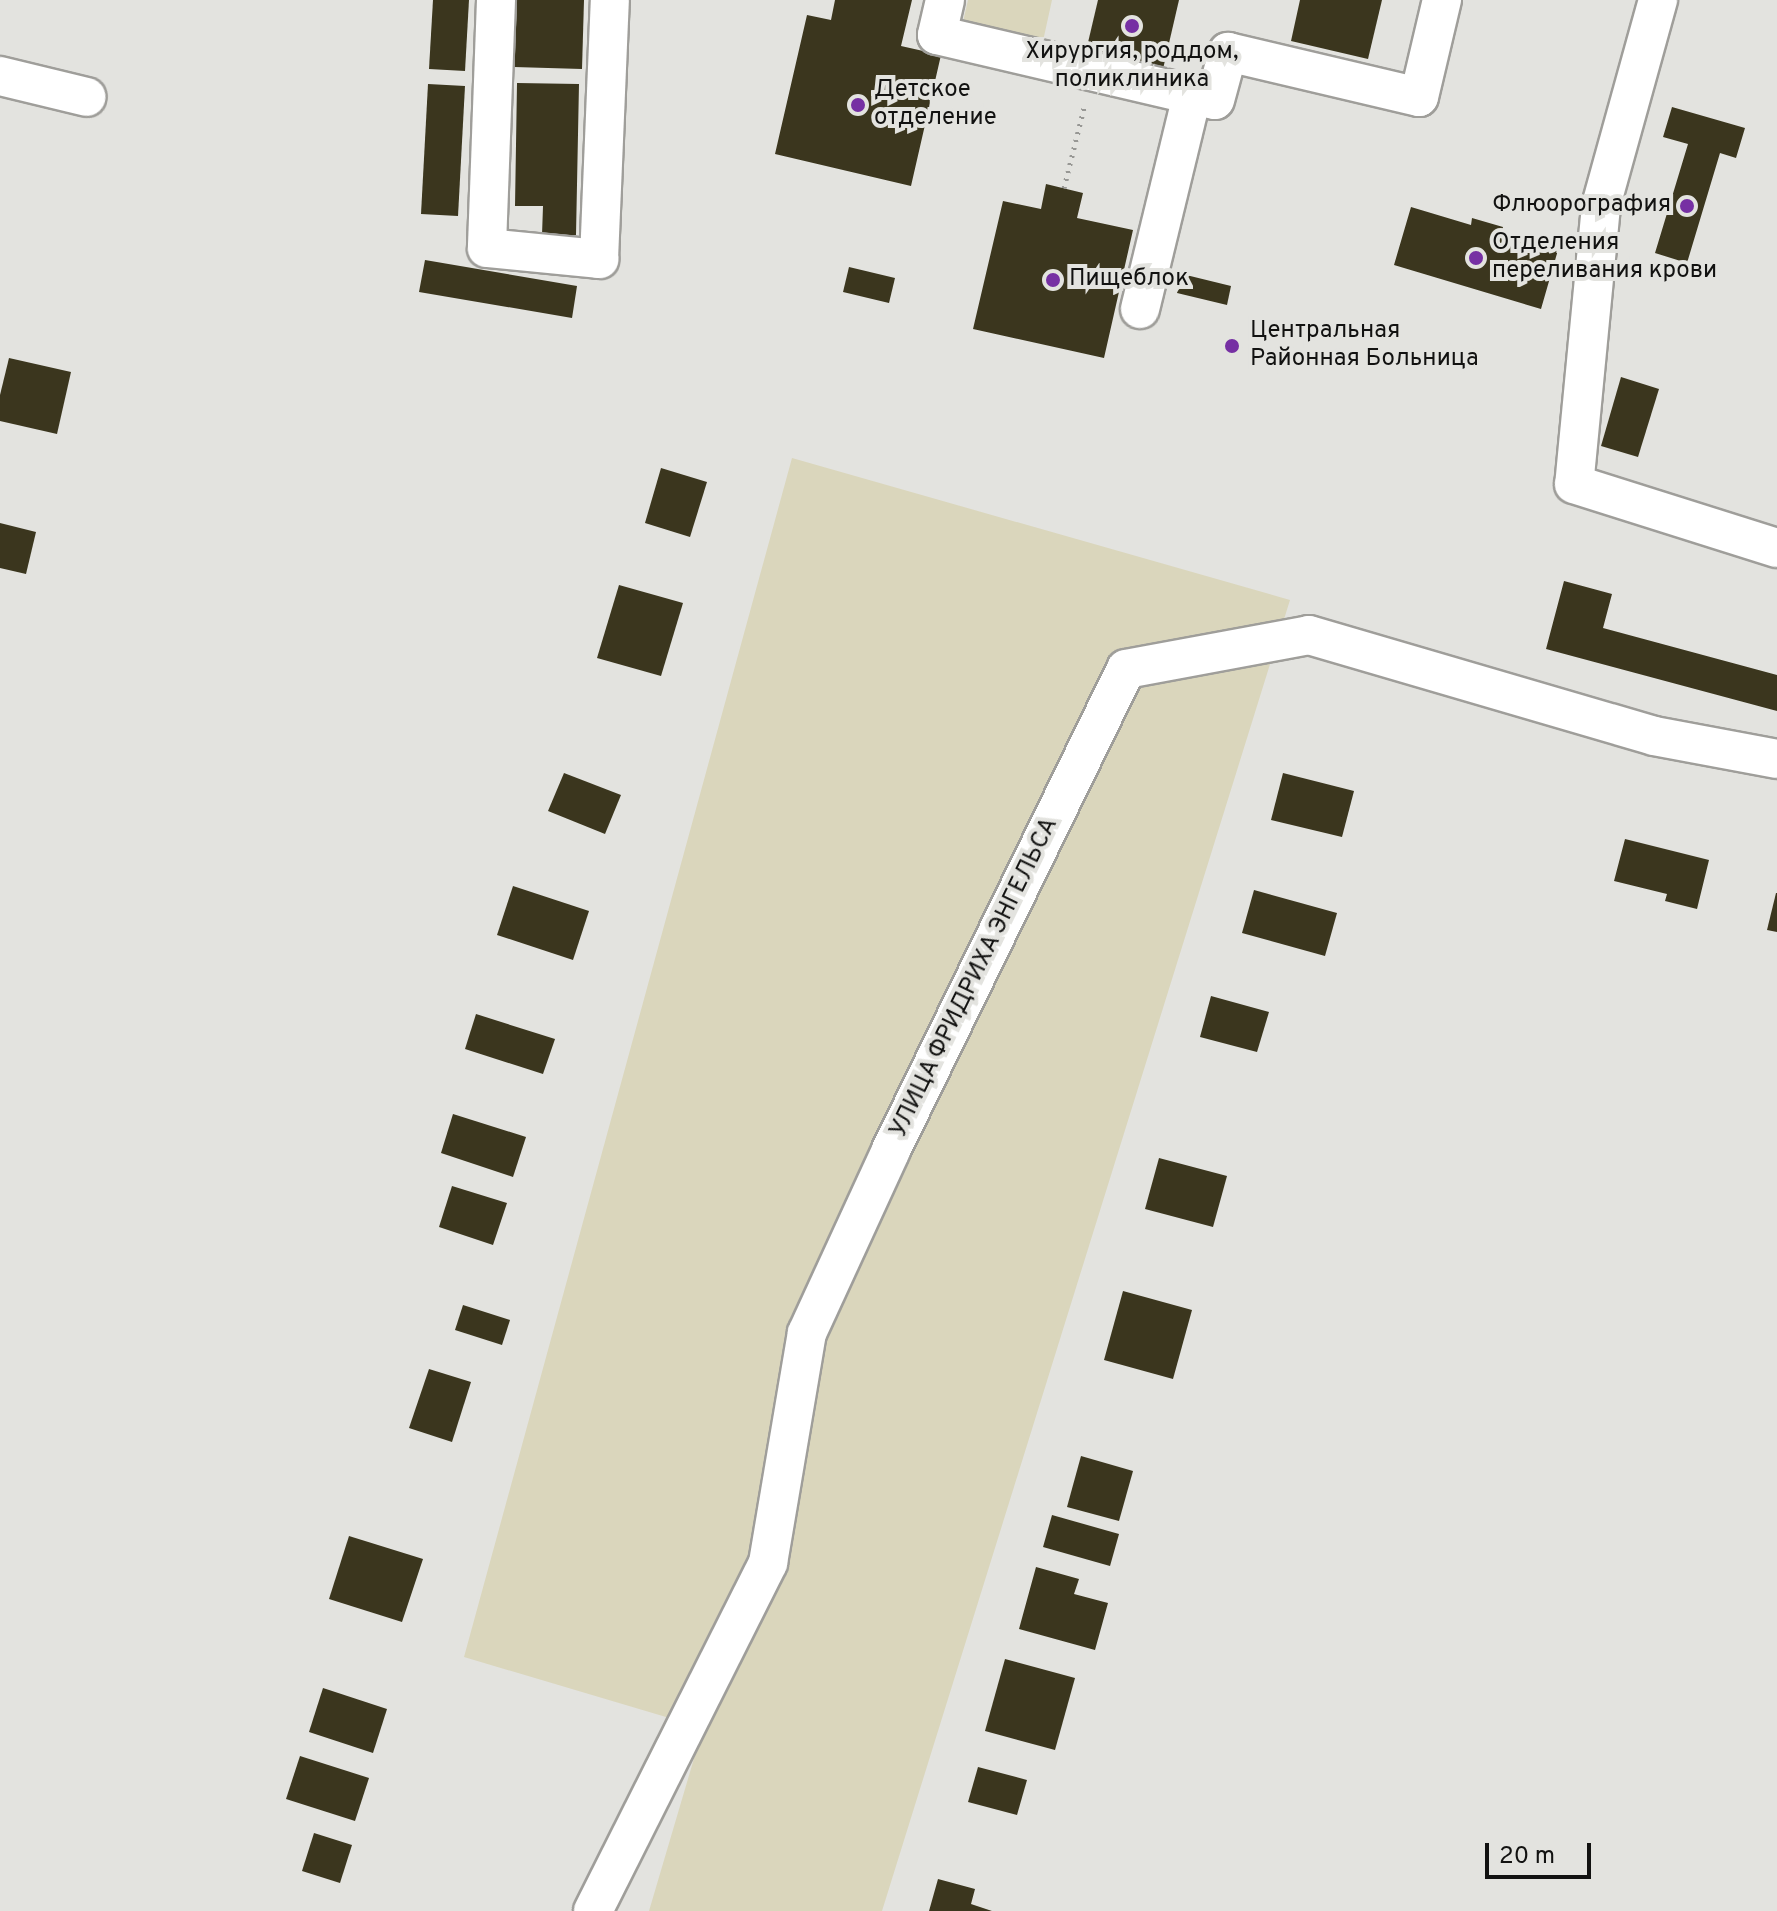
<!DOCTYPE html>
<meta charset="utf-8">
<style>
body{margin:0}
#map{position:relative;width:1777px;height:1911px;overflow:hidden;background:#e3e3df;font-family:Overpass,sans-serif}
div>[style]{position:absolute}
[style*='--x']{left:calc(var(--x)*1px);top:calc(var(--y)*1px);width:calc(var(--w)*1px);rotate:calc(var(--a)*1deg)}
.green>*{inset:0;background:#dad6bc}
.building>*{inset:0;background:#3b361e}
.path>*{height:5px;margin-top:-2.5px;transform-origin:0;background:repeating-linear-gradient(90deg,#979794 0 2px,transparent 0 8px)}
.roads{filter:drop-shadow(2px 0 #9f9e9a) drop-shadow(-2px 0 #9f9e9a) drop-shadow(0 2px #9f9e9a) drop-shadow(0 -2px #9f9e9a)}
.minor>*{height:38px;margin:-19px;padding:0 19px;transform-origin:19px;border-radius:19px;background:#fff}
.dots>*{width:22px;height:22px;translate:-50% -50%;box-sizing:border-box;border:4px solid #e3e3df;border-radius:50%}
span{translate:-50% -50%;white-space:nowrap;text-align:center;line-height:1.15;-webkit-text-stroke:8px #e3e3df;paint-order:stroke}
.poi-label{font-size:24px;color:#121211}
.left{translate:0 -50%;text-align:left}
.right{translate:-100% -50%;text-align:right}
.street-label{font-size:24px;color:#121211}
.scale{position:absolute;left:1485px;top:1843px;width:106px;height:36px;box-sizing:border-box;border:4px solid #121211;border-top:0;padding-left:10px;font-size:24px;line-height:28px;white-space:nowrap;color:#121211;-webkit-text-stroke:6px #e3e3df;paint-order:stroke}
</style>
<div id="map">
<div class="green">
<i style="clip-path:polygon(968px 0,1052px 0,1043px 41px,963px 22px)"></i>
<i style="clip-path:polygon(792px 458px,1290px 600px,882px 1911px,649px 1911px,703px 1728px,464px 1657px)"></i>
</div>
<div class="building">
<i style="clip-path:polygon(433px 0,469px 0,465px 71px,429px 69px)"></i>
<i style="clip-path:polygon(517px 0,584px 0,582px 69px,514px 67px)"></i>
<i style="clip-path:polygon(835px 0,912px 0,901px 46px,941px 55px,911px 186px,775px 154px,807px 15px,831px 20px)"></i>
<i style="clip-path:polygon(1098px 0,1179px 0,1163px 69px,1086px 51px)"></i>
<i style="clip-path:polygon(1300px 0,1382px 0,1368px 59px,1291px 41px)"></i>
<i style="clip-path:polygon(517px 83px,579px 84px,576px 235px,542px 235px,543px 206px,515px 206px)"></i>
<i style="clip-path:polygon(428px 84px,465px 86px,458px 216px,421px 214px)"></i>
<i style="clip-path:polygon(1672px 107px,1745px 128px,1736px 158px,1720px 153px,1687px 263px,1655px 253px,1688px 144px,1663px 137px)"></i>
<i style="clip-path:polygon(1046px 184px,1083px 193px,1077px 218px,1133px 230px,1104px 358px,973px 329px,1003px 201px,1041px 209px)"></i>
<i style="clip-path:polygon(1411px 207px,1471px 225px,1472px 218px,1503px 227px,1502px 233px,1558px 250px,1541px 309px,1394px 265px)"></i>
<i style="clip-path:polygon(425px 260px,577px 286px,572px 318px,419px 292px)"></i>
<i style="clip-path:polygon(849px 267px,895px 278px,889px 303px,843px 292px)"></i>
<i style="clip-path:polygon(1182px 274px,1231px 286px,1227px 305px,1177px 293px)"></i>
<i style="clip-path:polygon(9px 358px,71px 372px,57px 434px,0 421px,0 395px)"></i>
<i style="clip-path:polygon(1621px 377px,1659px 389px,1638px 457px,1601px 446px)"></i>
<i style="clip-path:polygon(661px 468px,707px 482px,690px 537px,645px 523px)"></i>
<i style="clip-path:polygon(0 523px,36px 532px,26px 574px,0 568px)"></i>
<i style="clip-path:polygon(1564px 581px,1612px 594px,1603px 628px,1777px 675px,1777px 711px,1546px 649px)"></i>
<i style="clip-path:polygon(619px 585px,683px 603px,661px 676px,597px 658px)"></i>
<i style="clip-path:polygon(564px 773px,621px 795px,605px 834px,548px 811px)"></i>
<i style="clip-path:polygon(1283px 773px,1354px 791px,1342px 837px,1271px 820px)"></i>
<i style="clip-path:polygon(1625px 839px,1709px 860px,1697px 909px,1665px 901px,1667px 894px,1614px 881px)"></i>
<i style="clip-path:polygon(513px 886px,589px 911px,573px 960px,497px 935px)"></i>
<i style="clip-path:polygon(1254px 890px,1337px 913px,1325px 956px,1242px 933px)"></i>
<i style="clip-path:polygon(1776px 893px,1777px 893px,1777px 932px,1767px 930px)"></i>
<i style="clip-path:polygon(1211px 996px,1269px 1012px,1257px 1052px,1200px 1037px)"></i>
<i style="clip-path:polygon(476px 1014px,555px 1039px,543px 1074px,465px 1049px)"></i>
<i style="clip-path:polygon(453px 1114px,526px 1137px,513px 1177px,441px 1153px)"></i>
<i style="clip-path:polygon(1159px 1158px,1227px 1176px,1213px 1227px,1145px 1209px)"></i>
<i style="clip-path:polygon(452px 1186px,507px 1203px,493px 1245px,439px 1227px)"></i>
<i style="clip-path:polygon(1123px 1291px,1192px 1310px,1173px 1379px,1104px 1360px)"></i>
<i style="clip-path:polygon(463px 1305px,510px 1320px,502px 1345px,455px 1330px)"></i>
<i style="clip-path:polygon(429px 1369px,471px 1382px,452px 1442px,409px 1428px)"></i>
<i style="clip-path:polygon(1081px 1456px,1133px 1471px,1119px 1521px,1067px 1507px)"></i>
<i style="clip-path:polygon(1052px 1515px,1119px 1534px,1110px 1566px,1043px 1547px)"></i>
<i style="clip-path:polygon(349px 1536px,423px 1559px,402px 1622px,329px 1599px)"></i>
<i style="clip-path:polygon(1036px 1567px,1079px 1579px,1074px 1594px,1108px 1603px,1095px 1650px,1019px 1629px)"></i>
<i style="clip-path:polygon(1005px 1659px,1075px 1678px,1055px 1750px,985px 1731px)"></i>
<i style="clip-path:polygon(323px 1688px,387px 1709px,373px 1753px,309px 1732px)"></i>
<i style="clip-path:polygon(300px 1756px,369px 1778px,355px 1821px,286px 1799px)"></i>
<i style="clip-path:polygon(978px 1767px,1027px 1780px,1017px 1815px,968px 1802px)"></i>
<i style="clip-path:polygon(314px 1833px,352px 1845px,340px 1883px,302px 1871px)"></i>
<i style="clip-path:polygon(938px 1879px,975px 1889px,971px 1904px,992px 1911px,929px 1911px)"></i>
</div>
<div class="path">
<i style="--x:1064;--y:188;--w:87;--a:-76"></i>
</div>
<div class="roads">
<div class="minor">
<i style="--x:496;--y:0;--w:248;--a:92.1"></i>
<i style="--x:487;--y:248;--w:113;--a:5.6"></i>
<i style="--x:599;--y:259;--w:259;--a:-87.6"></i>
<i style="--x:945;--y:0;--w:36;--a:103"></i>
<i style="--x:937;--y:35;--w:285;--a:13.2"></i>
<i style="--x:1215;--y:100;--w:50;--a:-74.8"></i>
<i style="--x:1228;--y:52;--w:196;--a:13.3"></i>
<i style="--x:1419;--y:97;--w:100;--a:-76.7"></i>
<i style="--x:1658;--y:0;--w:214;--a:105.5"></i>
<i style="--x:1601;--y:206;--w:279;--a:95.5"></i>
<i style="--x:1574;--y:484;--w:213;--a:17.5"></i>
<i style="--x:0;--y:76;--w:89;--a:13.6"></i>
<i style="--x:1140;--y:309;--w:220;--a:-76.3"></i>
<i style="--x:593;--y:1911;--w:390;--a:-63.3"></i>
<i style="--x:768;--y:1563;--w:233;--a:-80.4"></i>
<i style="--x:807;--y:1333;--w:201;--a:-65.3"></i>
<i style="--x:891;--y:1150;--w:535;--a:-63.96"></i>
<i style="--x:1126;--y:669;--w:186;--a:-10.5"></i>
<i style="--x:1309;--y:635;--w:359;--a:16.3"></i>
<i style="--x:1654;--y:736;--w:125;--a:10.6"></i>
</div>
</div>
<div class="dots">
<i style="left:1132px;top:26px;background:#7630a3"></i>
<i style="left:858px;top:105px;background:#7630a3"></i>
<i style="left:1687px;top:206px;background:#7630a3"></i>
<i style="left:1476px;top:258px;background:#7630a3"></i>
<i style="left:1053px;top:280px;background:#7630a3"></i>
<i style="left:1232px;top:346px;background:#7630a3"></i>
</div>
<div class="poi-label">
<span style="left:1132px;top:67px">Хирургия, роддом,<br>поликлиника</span>
<span class="left" style="left:874px;top:105px">Детское<br>отделение</span>
<span class="right" style="left:1671px;top:206px">Флюорография</span>
<span class="left" style="left:1492px;top:258px">Отделения<br>переливания крови</span>
<span class="left" style="left:1069px;top:280px">Пищеблок</span>
<span class="left" style="left:1250px;top:346px">Центральная<br>Районная Больница</span>
</div>
<div class="street-label">
<span style="left:975px;top:978px;rotate:-64deg">УЛИЦА ФРИДРИХА ЭНГЕЛЬСА</span>
</div>
<div class="scale">20 m</div>
</div>
